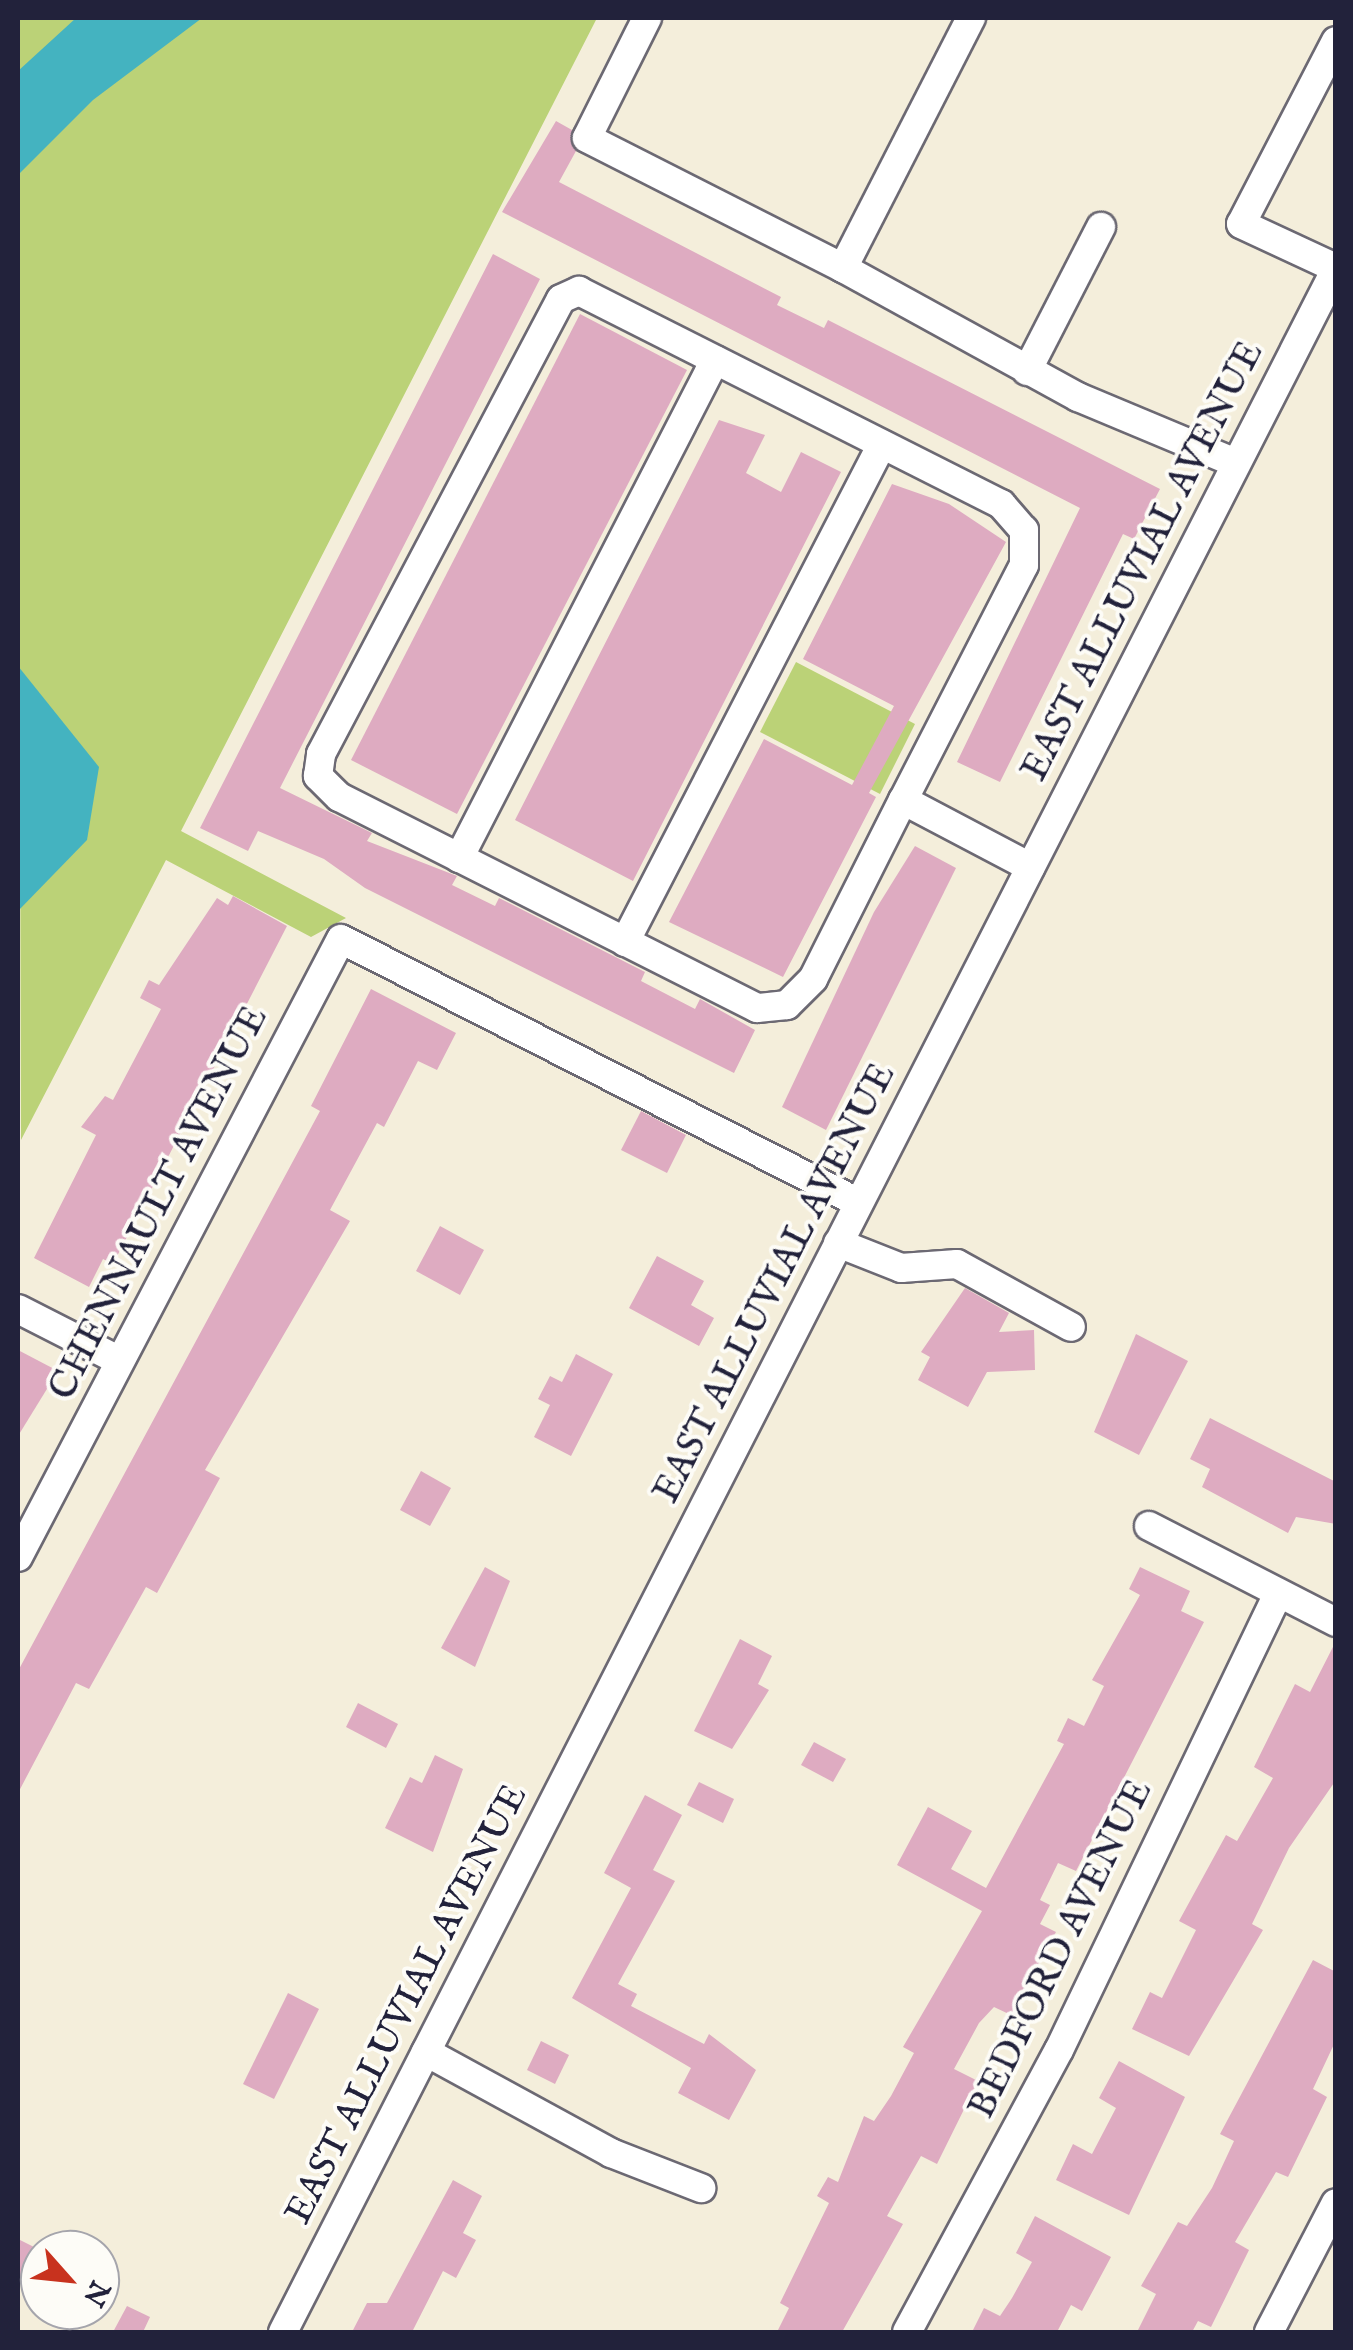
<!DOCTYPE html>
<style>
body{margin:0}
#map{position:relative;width:1353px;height:2350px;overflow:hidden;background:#f4eedb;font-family:"IM FELL English",serif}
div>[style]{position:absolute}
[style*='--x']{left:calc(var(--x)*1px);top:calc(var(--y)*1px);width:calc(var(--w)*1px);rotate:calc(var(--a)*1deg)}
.green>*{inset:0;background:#bbd277}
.water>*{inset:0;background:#44b3c0}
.building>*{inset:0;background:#deabc1}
.roads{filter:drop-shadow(2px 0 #6c6973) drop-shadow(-2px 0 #6c6973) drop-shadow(0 2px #6c6973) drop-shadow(0 -2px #6c6973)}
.minor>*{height:28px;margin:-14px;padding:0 14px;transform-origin:14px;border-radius:14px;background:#fff}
span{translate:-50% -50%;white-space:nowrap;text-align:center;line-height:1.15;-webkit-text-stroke:8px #fdfcf7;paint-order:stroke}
.street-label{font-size:38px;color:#22223b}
.frame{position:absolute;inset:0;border:20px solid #22223b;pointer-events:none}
.north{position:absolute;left:20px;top:2230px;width:100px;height:100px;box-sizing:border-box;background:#fdfcf7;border:2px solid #a5a5ac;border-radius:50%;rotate:117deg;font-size:28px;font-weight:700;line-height:40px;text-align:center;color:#22223b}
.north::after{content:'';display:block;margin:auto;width:35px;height:45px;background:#c8321e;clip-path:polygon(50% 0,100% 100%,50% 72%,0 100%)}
</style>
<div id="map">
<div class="green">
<i style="clip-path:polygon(18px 18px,597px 18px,181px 831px,346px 918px,311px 937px,166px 860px,21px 1140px)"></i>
<i style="clip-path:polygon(796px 662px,915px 724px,880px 794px,760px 732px)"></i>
</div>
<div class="water">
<i style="clip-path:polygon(76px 18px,202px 18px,93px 100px,18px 175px,18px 71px)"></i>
<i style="clip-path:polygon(18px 666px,99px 767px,87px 840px,18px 911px)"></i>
</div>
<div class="building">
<i style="clip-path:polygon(556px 121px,572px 130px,576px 151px,559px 182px,781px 297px,777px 305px,824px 328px,828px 320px,1160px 489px,1134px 539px,1123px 534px,1000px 782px,957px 762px,1080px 508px,502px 212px)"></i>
<i style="clip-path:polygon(493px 254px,540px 279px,280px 788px,372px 833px,367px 841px,457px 876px,452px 885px,495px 906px,499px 898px,645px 972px,641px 981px,695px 1009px,700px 999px,755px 1030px,734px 1073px,365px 888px,324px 859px,258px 831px,248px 851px,200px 828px)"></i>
<i style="clip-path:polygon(580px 314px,687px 370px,457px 814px,351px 760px)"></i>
<i style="clip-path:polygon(719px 420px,765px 435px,746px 473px,781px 492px,801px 452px,841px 472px,633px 881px,515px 820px)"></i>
<i style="clip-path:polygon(892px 484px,949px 504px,1006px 542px,869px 793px,876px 797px,783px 977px,669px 922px,764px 739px,852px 785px,894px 706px,803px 659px)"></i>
<i style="clip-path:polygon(915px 846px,956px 868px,826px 1130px,782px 1107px,874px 912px)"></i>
<i style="clip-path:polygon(233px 896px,287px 926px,113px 1264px,103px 1259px,89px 1287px,34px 1258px,96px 1135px,81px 1127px,105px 1096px,113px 1100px,161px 1009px,140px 998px,149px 980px,159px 985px,217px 898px,228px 905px)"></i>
<i style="clip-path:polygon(371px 989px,456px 1033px,437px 1070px,418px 1061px,384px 1127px,377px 1123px,330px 1210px,350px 1221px,205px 1470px,220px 1478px,191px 1531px,157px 1593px,146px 1587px,89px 1689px,76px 1683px,18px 1793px,18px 1671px,320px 1111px,311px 1106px)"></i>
<i style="clip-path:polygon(641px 1111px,686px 1135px,667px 1173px,621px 1150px)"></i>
<i style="clip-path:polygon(440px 1226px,484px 1250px,460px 1295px,416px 1271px)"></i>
<i style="clip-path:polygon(657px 1256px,704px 1281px,691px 1305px,714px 1318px,699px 1346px,629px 1308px)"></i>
<i style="clip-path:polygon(965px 1288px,1009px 1313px,999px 1332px,1034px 1330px,1035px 1370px,987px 1372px,968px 1407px,918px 1380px,930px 1357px,921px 1352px)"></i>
<i style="clip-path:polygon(1136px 1334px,1188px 1361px,1139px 1455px,1094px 1432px)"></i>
<i style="clip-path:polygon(18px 1350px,58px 1371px,18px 1436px)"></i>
<i style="clip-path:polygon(576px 1354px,613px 1374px,571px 1456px,534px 1437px,550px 1405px,538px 1399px,550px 1376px,562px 1382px)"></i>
<i style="clip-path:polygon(1210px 1418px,1336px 1482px,1336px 1524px,1296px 1517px,1288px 1533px,1202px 1487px,1210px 1469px,1190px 1459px)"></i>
<i style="clip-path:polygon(421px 1471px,451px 1488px,430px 1526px,400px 1510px)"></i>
<i style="clip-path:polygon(485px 1567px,510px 1581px,475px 1667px,441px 1648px)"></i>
<i style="clip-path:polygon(1140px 1567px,1190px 1591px,1181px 1611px,1204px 1622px,1076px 1871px,1058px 1863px,1040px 1900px,1050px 1905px,1040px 1924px,1056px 1932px,1011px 2015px,994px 2007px,979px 2023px,954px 2069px,978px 2081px,937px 2164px,921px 2156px,887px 2216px,903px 2224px,842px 2332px,777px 2332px,789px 2308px,780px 2303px,829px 2203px,817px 2196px,828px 2177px,838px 2182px,864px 2116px,874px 2121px,891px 2096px,914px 2053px,903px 2047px,982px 1911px,897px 1865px,928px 1807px,972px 1831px,951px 1869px,986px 1888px,1064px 1744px,1057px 1741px,1068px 1718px,1084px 1726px,1104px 1686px,1092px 1680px,1140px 1595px,1129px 1589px)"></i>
<i style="clip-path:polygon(740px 1639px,772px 1656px,758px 1684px,769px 1690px,732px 1749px,694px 1731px)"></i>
<i style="clip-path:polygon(1336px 1641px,1336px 1780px,1289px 1848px,1252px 1924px,1263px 1930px,1189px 2056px,1132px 2029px,1150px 1992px,1162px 1998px,1196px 1930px,1179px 1921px,1226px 1835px,1237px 1841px,1273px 1778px,1254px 1767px,1295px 1684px,1310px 1692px)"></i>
<i style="clip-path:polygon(358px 1703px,398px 1724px,386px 1748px,346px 1727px)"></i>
<i style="clip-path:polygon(814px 1742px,846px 1759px,833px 1782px,801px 1765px)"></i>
<i style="clip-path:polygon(435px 1755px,463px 1769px,433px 1852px,385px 1828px,410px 1777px,422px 1783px)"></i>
<i style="clip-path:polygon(699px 1782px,734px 1799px,723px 1823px,687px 1805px)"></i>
<i style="clip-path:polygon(645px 1795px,682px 1815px,653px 1870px,675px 1881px,618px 1984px,637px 1994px,631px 2006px,704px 2044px,709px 2034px,756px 2070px,729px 2120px,678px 2093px,691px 2068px,572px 1998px,631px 1888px,604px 1873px)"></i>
<i style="clip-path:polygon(1313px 1960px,1336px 1972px,1336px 2040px,1313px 2089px,1327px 2097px,1288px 2177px,1276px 2172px,1235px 2242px,1249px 2250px,1211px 2327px,1198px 2321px,1192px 2332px,1137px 2332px,1156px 2294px,1141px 2286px,1178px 2222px,1187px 2226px,1212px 2188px,1234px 2141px,1220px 2134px)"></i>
<i style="clip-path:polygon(288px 1993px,319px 2009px,274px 2099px,243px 2084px)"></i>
<i style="clip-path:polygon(541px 2041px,569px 2055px,555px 2084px,527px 2070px)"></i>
<i style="clip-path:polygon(1119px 2061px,1185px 2097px,1129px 2215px,1056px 2180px,1073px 2144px,1092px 2154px,1116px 2108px,1099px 2098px)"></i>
<i style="clip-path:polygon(453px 2180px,482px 2196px,463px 2233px,476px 2240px,456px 2278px,443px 2271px,412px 2332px,352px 2332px,367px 2303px,387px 2303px)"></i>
<i style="clip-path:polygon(1035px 2216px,1111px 2257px,1082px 2311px,1071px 2305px,1057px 2332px,972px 2332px,984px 2308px,1000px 2316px,1012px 2298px,1032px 2262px,1016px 2253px)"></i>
<i style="clip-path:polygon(18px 2239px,40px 2250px,34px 2290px,18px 2281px)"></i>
<i style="clip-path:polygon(127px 2306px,150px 2317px,143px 2332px,113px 2332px)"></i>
</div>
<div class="roads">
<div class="minor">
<i style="--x:647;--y:18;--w:134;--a:116.6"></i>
<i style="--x:587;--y:138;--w:287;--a:26.9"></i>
<i style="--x:843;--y:268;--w:281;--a:-62.9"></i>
<i style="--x:1336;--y:41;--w:206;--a:117.4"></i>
<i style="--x:1241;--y:224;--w:105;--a:24.9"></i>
<i style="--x:843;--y:268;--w:268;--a:28.8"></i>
<i style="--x:1078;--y:397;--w:171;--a:22.7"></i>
<i style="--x:1027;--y:371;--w:162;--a:-62.8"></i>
<i style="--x:903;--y:800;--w:200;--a:116.7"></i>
<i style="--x:813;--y:979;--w:37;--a:135"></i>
<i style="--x:787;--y:1005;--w:30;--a:174"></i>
<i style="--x:757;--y:1008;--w:468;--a:-153.2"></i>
<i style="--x:339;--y:797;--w:30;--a:-135"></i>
<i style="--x:318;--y:776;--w:22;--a:-82"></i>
<i style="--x:321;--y:754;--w:514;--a:-62.19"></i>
<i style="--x:561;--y:299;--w:20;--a:-24"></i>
<i style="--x:579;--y:291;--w:473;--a:26.8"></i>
<i style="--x:1001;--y:504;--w:35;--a:49"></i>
<i style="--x:1024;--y:530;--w:35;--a:90"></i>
<i style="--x:1024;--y:565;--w:264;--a:117.2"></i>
<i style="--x:903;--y:800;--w:144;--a:27.8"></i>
<i style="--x:459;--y:858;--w:560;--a:-62.79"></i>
<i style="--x:625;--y:942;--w:560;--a:-62.7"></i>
<i style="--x:838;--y:1243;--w:68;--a:21.6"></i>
<i style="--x:901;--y:1268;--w:56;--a:-4.1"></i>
<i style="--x:957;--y:1264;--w:130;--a:28.9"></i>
<i style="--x:18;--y:1309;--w:114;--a:27"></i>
<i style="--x:1149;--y:1526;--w:210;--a:27.2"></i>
<i style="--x:18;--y:1557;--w:697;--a:-62.41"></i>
<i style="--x:341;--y:939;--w:581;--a:27.01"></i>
<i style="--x:426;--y:2052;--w:211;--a:28.6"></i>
<i style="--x:611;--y:2153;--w:97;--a:21.3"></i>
<i style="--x:283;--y:2332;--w:2316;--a:-62.96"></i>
<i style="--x:907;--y:2332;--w:320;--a:-61.7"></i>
<i style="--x:1059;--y:2050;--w:504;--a:-64.35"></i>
<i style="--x:1269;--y:2332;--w:145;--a:-62.6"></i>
</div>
</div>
<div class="street-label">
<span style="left:1144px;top:562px;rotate:-63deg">EAST ALLUVIAL AVENUE</span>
<span style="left:160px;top:1204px;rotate:-63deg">CHENNAULT AVENUE</span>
<span style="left:776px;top:1284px;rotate:-63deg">EAST ALLUVIAL AVENUE</span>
<span style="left:1062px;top:1950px;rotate:-64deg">BEDFORD AVENUE</span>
<span style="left:408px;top:2005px;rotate:-63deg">EAST ALLUVIAL AVENUE</span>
</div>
<div class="frame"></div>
<div class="north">N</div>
</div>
